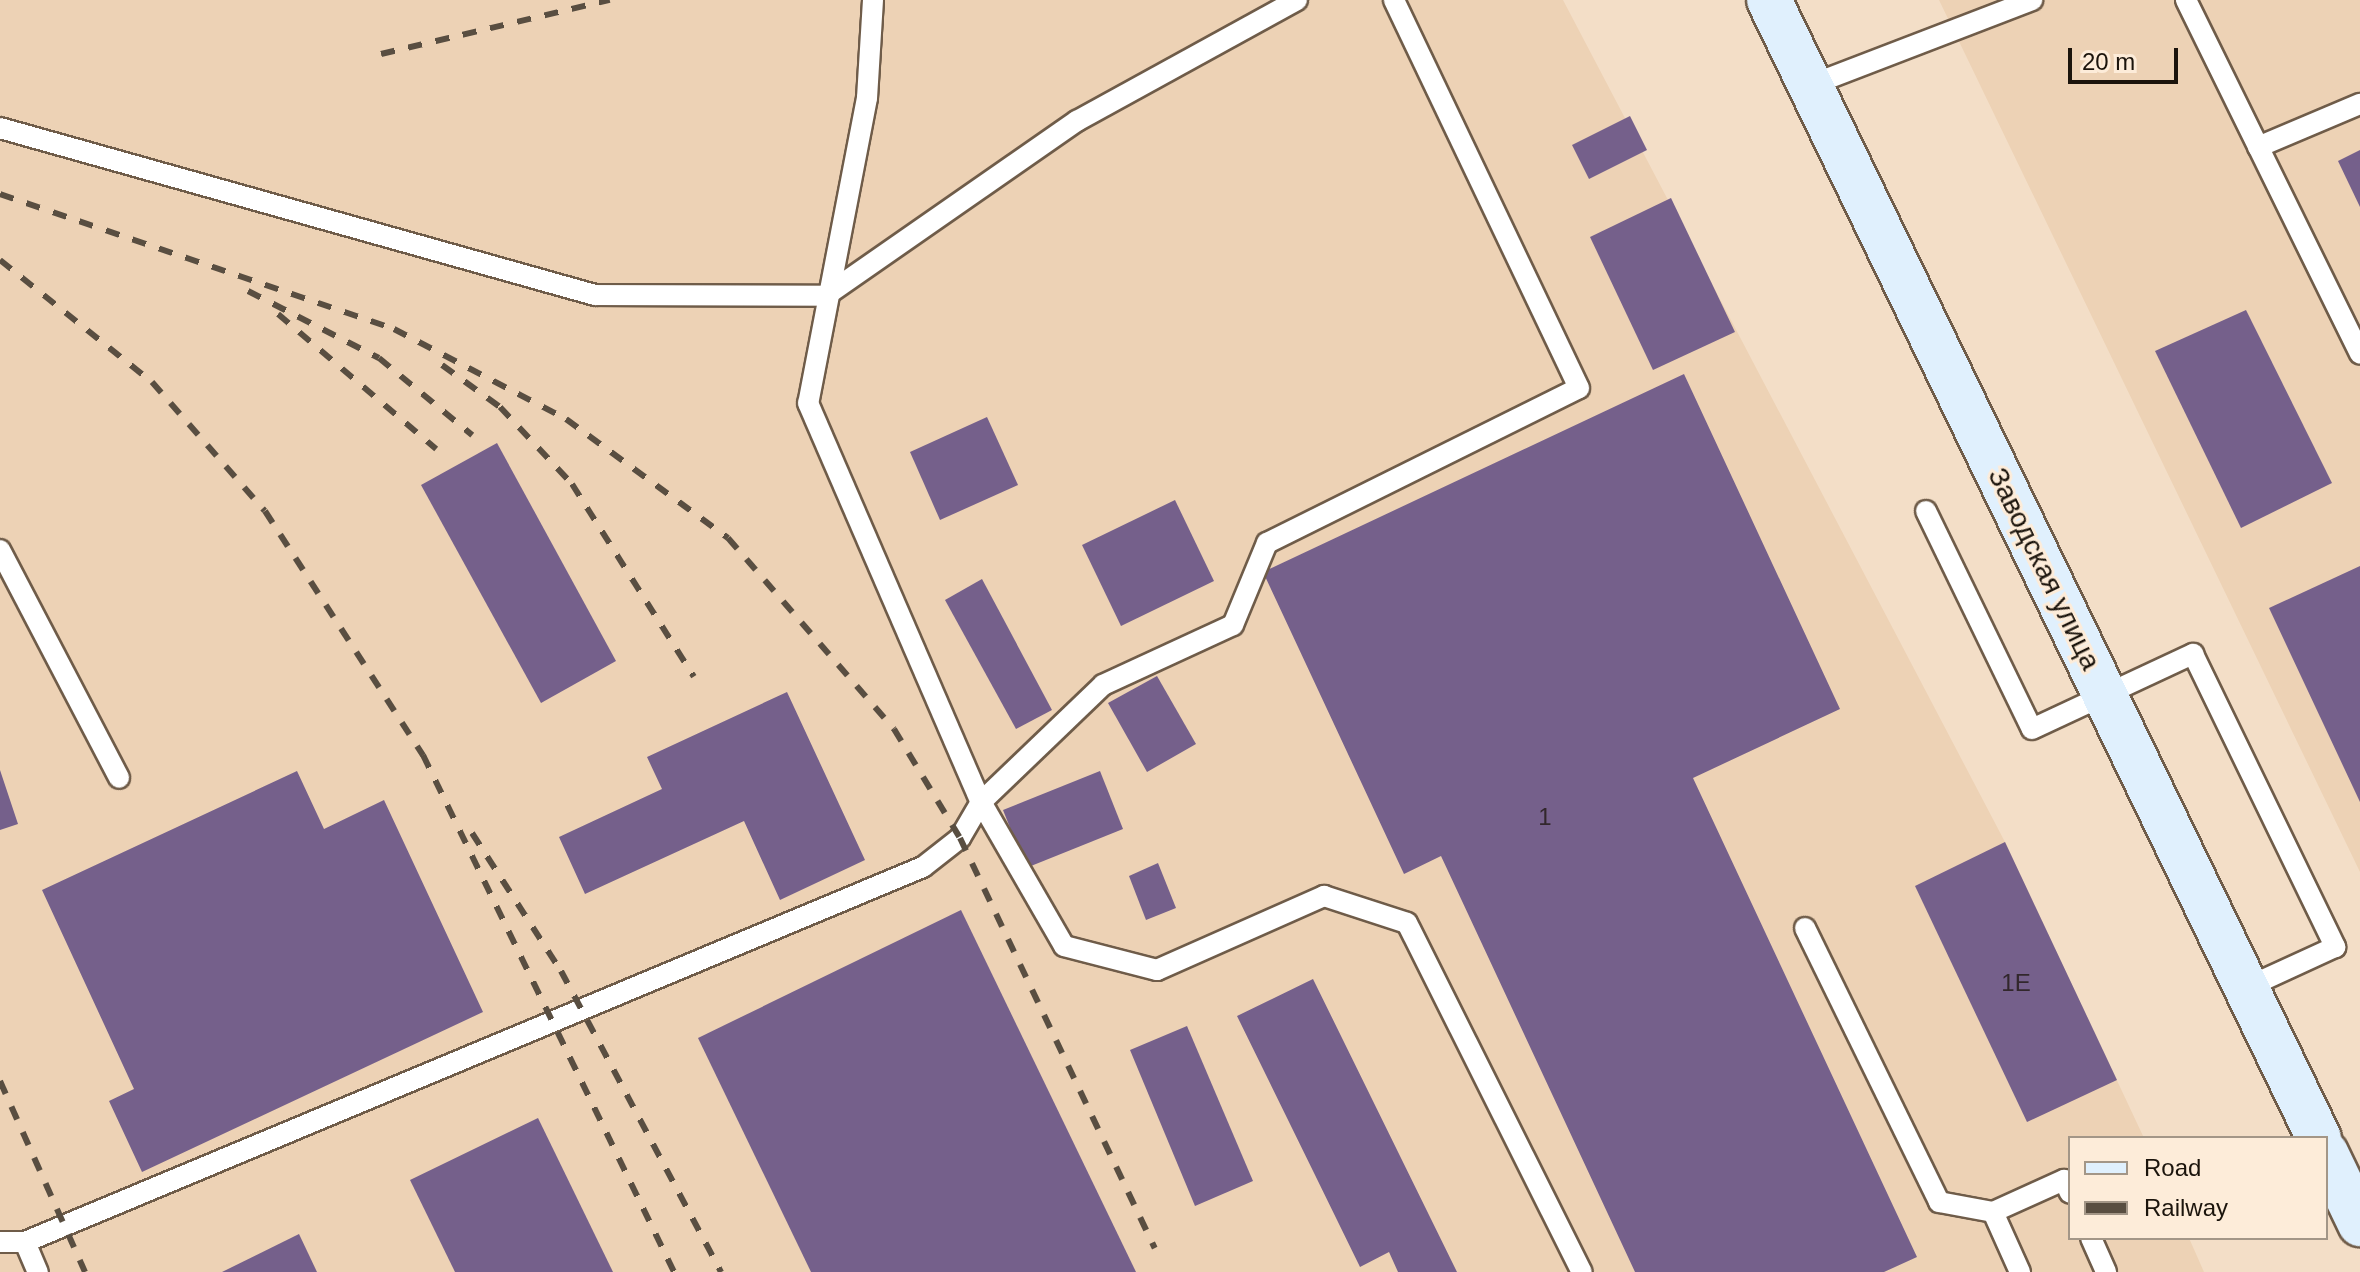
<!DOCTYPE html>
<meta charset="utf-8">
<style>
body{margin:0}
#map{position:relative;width:2360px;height:1272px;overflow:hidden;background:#f3dec7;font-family:Arial,sans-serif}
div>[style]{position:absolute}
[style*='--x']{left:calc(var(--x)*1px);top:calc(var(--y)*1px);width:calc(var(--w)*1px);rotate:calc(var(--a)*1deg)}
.built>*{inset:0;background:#edd2b5}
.building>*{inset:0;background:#75608b}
.roads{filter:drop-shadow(2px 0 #6f5c49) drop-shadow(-2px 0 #6f5c49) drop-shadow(0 2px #6f5c49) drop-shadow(0 -2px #6f5c49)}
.lane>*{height:20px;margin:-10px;padding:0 10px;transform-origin:10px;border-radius:10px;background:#fff}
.secondary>*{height:44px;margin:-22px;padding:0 22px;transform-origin:22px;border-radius:22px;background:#e0f0fd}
.rail>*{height:6px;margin-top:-3px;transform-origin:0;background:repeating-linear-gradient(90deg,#594e41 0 14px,transparent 0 28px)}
span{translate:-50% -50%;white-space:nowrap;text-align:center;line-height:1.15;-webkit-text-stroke:6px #fdecd9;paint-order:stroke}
.number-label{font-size:24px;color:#32272c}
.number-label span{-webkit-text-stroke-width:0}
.street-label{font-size:28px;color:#1b140c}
.legend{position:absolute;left:2068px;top:1136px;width:260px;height:104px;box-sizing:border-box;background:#fdecd9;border:2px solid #a39687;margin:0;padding:10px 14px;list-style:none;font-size:24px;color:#1b140c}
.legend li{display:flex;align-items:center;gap:16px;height:40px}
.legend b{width:40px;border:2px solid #a39687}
.scale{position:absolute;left:2068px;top:48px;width:110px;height:36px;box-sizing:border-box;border:4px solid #1b140c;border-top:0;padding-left:10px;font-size:24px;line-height:28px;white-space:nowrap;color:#1b140c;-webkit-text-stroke:6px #fdecd9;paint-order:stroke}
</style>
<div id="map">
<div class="built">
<i style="clip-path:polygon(0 0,1563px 0,2005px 842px,2144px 1138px,2070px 1138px,2070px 1238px,2189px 1238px,2204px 1272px,0 1272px)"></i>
<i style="clip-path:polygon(1939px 0,2360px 0,2360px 872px,2221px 584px)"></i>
</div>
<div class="building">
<i style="clip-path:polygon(1630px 116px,1647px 150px,1589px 179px,1572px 145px)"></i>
<i style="clip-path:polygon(2360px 150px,2360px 207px,2338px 161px)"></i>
<i style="clip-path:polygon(1671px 198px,1735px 332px,1653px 370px,1590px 237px)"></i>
<i style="clip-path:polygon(2246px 310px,2332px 483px,2241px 528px,2155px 351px)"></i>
<i style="clip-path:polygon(1684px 374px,1840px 709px,1693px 778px,1917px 1257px,1884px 1272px,1635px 1272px,1441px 856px,1404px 874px,1263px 572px)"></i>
<i style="clip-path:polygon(987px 417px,1018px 485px,940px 520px,910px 452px)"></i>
<i style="clip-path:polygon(497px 443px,616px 661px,541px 703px,421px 485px)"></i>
<i style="clip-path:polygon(1175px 500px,1214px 581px,1121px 626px,1082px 545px)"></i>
<i style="clip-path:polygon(2360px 566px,2360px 802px,2269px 608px)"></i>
<i style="clip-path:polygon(982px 579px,1052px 710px,1016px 729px,945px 600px)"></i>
<i style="clip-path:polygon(1157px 676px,1196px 744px,1147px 772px,1108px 703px)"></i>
<i style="clip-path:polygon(787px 692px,865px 860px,780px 900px,744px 821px,585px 894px,559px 837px,662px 789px,647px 757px)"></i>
<i style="clip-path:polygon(0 770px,18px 824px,0 830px)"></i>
<i style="clip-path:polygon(297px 771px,324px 829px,384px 800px,483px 1012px,142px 1172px,109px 1101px,134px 1089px,42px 890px)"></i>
<i style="clip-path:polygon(1100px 771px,1123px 829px,1026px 868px,1003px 810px)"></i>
<i style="clip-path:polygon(2005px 842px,2117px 1080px,2027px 1122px,1915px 886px)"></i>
<i style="clip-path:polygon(1158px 863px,1176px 908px,1146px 920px,1129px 876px)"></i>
<i style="clip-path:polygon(961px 910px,1136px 1272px,811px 1272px,698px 1038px)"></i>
<i style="clip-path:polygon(1313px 979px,1457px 1272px,1398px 1272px,1389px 1252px,1360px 1267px,1315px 1175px,1237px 1016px)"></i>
<i style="clip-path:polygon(1187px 1026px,1253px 1181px,1195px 1206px,1130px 1050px)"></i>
<i style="clip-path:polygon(538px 1118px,613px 1272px,455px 1272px,410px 1180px)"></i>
<i style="clip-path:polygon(299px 1234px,317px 1272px,222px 1272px)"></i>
</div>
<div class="roads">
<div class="lane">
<i style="--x:873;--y:0;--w:98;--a:93.5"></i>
<i style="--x:867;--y:98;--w:311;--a:100.9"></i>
<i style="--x:808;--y:403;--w:435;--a:66.6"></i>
<i style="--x:981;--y:802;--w:166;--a:60"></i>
<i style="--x:1064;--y:946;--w:96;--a:14.5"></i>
<i style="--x:1157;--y:970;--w:183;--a:-23.9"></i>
<i style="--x:1324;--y:896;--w:87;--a:18"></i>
<i style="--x:1407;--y:923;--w:390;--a:63.4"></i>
<i style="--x:2186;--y:0;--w:394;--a:63.8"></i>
<i style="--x:1811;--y:85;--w:237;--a:-21"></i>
<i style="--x:0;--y:128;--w:618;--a:15.68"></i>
<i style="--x:595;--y:295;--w:230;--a:0.2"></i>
<i style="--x:825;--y:296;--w:307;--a:-34.8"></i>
<i style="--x:1077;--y:121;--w:251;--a:-28.8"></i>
<i style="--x:2258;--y:147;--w:111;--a:-22.9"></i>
<i style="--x:1926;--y:511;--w:242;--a:64.1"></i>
<i style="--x:2032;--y:729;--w:178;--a:-25"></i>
<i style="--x:2193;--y:654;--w:326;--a:64.1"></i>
<i style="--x:2335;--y:947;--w:98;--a:155.3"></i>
<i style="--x:0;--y:550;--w:257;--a:62.4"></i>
<i style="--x:1805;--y:928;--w:305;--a:63.9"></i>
<i style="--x:1939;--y:1202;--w:55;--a:10.5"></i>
<i style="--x:1993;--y:1212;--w:66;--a:65.8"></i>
<i style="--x:1993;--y:1212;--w:78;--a:-24.3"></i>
<i style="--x:2064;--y:1180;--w:14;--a:65"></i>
<i style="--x:2091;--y:1238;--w:37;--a:66"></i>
<i style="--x:0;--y:1242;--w:25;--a:0"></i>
<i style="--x:25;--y:1242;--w:33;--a:67"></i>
<i style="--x:25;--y:1242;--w:973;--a:-22.67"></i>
<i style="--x:923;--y:867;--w:47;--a:-38.1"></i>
<i style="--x:960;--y:838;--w:42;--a:-59.7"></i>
<i style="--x:981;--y:802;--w:169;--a:-43.8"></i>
<i style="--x:1103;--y:685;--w:143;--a:-24.8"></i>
<i style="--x:1233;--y:625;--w:89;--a:-67.5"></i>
<i style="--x:1267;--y:543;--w:348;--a:-26.4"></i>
<i style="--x:1579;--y:388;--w:430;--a:-115.5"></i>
</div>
<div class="secondary">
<i style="--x:1769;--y:0;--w:1264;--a:64.21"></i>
<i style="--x:2326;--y:1153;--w:79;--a:64.4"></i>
</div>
</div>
<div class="rail">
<i style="--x:381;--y:54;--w:235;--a:-13.3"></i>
<i style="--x:0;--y:194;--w:416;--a:18.9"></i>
<i style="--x:394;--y:329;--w:194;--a:27.6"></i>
<i style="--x:566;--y:419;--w:201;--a:36.3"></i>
<i style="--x:728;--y:538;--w:253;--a:49"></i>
<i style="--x:894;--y:729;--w:127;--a:58.8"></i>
<i style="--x:960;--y:838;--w:454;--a:64.6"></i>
<i style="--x:0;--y:260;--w:195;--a:38.8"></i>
<i style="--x:152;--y:382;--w:171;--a:48.8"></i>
<i style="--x:265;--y:511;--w:291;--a:57.1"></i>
<i style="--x:423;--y:755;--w:575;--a:64.1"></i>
<i style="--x:248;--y:291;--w:147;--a:27.1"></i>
<i style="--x:379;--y:358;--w:121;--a:39.6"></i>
<i style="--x:278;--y:314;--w:208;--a:40.5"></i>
<i style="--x:442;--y:365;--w:72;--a:35.9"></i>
<i style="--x:500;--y:407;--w:105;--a:46.9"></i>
<i style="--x:572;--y:484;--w:228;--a:57.7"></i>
<i style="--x:472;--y:833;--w:164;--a:57.2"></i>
<i style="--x:561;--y:971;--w:341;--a:62"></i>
<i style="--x:0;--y:1081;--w:209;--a:66"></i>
</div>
<div class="number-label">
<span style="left:1545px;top:817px">1</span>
<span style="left:2016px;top:983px">1Е</span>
</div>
<div class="street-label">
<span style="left:2044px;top:569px;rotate:64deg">Заводская улица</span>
</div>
<ul class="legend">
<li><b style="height:10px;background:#e0f0fd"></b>Road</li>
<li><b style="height:10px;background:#594e41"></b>Railway</li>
</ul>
<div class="scale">20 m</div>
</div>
